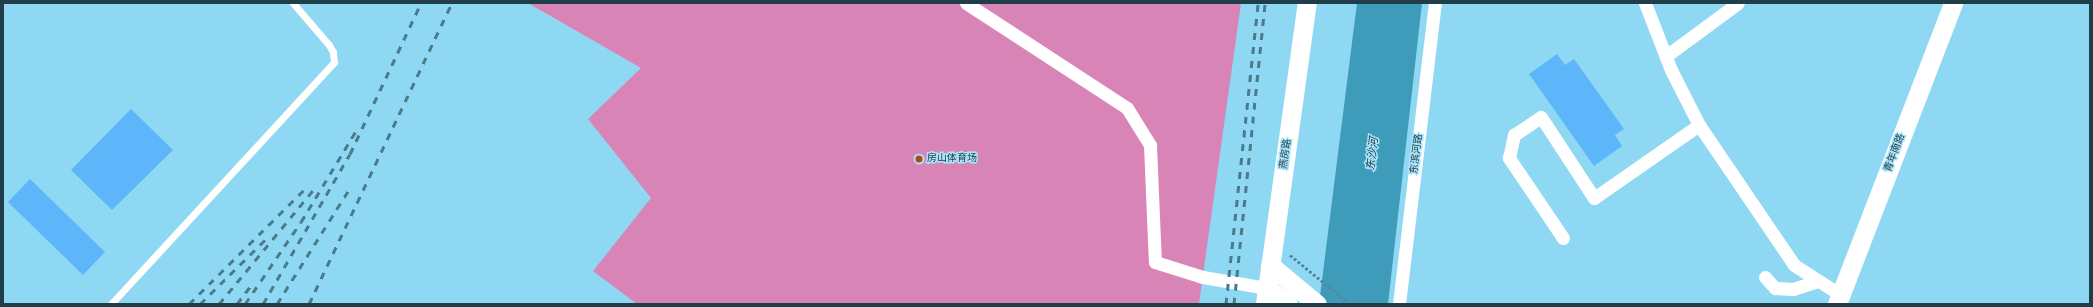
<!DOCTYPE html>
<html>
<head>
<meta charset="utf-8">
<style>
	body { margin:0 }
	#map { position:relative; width:2093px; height:307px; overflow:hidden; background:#8fd8f3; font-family:Rubik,"Noto Sans SC",sans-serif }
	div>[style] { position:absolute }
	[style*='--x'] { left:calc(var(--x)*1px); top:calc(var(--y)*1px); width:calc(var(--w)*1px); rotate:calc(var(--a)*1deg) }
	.green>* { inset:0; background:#d984b7 }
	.water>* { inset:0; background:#3e9bba }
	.building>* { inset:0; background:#5db6fa }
	.path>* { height:2.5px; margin-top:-1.25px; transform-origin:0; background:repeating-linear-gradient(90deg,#55889b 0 3px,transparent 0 5px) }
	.lane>* { height:7px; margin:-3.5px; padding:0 3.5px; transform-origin:3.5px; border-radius:3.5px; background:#fff }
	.street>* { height:13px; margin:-6.5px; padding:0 6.5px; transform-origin:6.5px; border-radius:6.5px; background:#fff }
	.secondary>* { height:19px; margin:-9.5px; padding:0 9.5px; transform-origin:9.5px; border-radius:9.5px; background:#fff }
	.rail>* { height:3px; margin-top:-1.5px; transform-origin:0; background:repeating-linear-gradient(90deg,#4b7a8b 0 7px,transparent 0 14px) }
	.dots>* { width:11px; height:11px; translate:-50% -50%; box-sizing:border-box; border:2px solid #aae3f9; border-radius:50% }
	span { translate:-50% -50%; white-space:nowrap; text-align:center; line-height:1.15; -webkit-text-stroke:3px #aae3f9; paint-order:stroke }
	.street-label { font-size:10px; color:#203e49 }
	.poi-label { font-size:10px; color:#203e49 }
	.left { translate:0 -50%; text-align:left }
	.water-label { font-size:11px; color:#122e38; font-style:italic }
	.frame { position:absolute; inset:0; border:4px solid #203e49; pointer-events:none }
</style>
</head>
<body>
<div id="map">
	<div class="green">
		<div style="clip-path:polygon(528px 3px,1241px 3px,1199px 304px,637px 304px,593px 271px,651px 198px,588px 119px,641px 68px)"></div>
	</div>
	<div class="water">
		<div style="clip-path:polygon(1357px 3px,1422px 3px,1388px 304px,1319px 304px)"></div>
	</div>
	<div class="building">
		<div style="clip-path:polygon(1557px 54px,1565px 65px,1574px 59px,1624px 129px,1615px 135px,1622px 146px,1594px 166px,1529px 74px)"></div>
		<div style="clip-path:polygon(131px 109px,173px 150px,112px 210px,71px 170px)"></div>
		<div style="clip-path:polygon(30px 179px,105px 252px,83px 275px,8px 202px)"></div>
	</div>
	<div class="path">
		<div style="--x:1290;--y:255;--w:77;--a:39.2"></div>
	</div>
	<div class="lane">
		<div style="--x:111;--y:304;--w:329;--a:-47.3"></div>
		<div style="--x:334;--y:62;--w:10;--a:-96"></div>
		<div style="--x:333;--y:52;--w:8;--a:-120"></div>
		<div style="--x:329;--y:45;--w:55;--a:-130.6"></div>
	</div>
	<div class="street">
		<div style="--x:966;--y:3;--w:192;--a:33.1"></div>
		<div style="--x:1127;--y:108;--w:44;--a:58.1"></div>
		<div style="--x:1150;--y:145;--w:117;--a:87.6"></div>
		<div style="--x:1155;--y:262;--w:50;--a:17.4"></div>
		<div style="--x:1203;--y:277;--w:65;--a:9.8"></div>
		<div style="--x:1645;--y:3;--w:72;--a:68.8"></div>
		<div style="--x:1671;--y:70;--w:62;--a:63"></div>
		<div style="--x:1666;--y:56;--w:89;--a:-36.4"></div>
		<div style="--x:1563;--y:238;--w:97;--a:-124"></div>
		<div style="--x:1509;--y:158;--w:24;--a:-78"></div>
		<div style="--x:1514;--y:135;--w:32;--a:-34"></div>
		<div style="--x:1541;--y:117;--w:97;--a:56.8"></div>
		<div style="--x:1594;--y:198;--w:128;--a:-34.8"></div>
		<div style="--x:1699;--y:125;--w:169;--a:55.8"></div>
		<div style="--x:1794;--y:265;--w:56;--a:32.6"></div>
		<div style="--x:1765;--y:277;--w:15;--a:48"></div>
		<div style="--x:1775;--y:288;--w:18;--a:3"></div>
		<div style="--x:1793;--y:289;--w:26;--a:-18"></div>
		<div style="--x:1399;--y:304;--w:303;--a:-83.2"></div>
	</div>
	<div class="secondary">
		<div style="--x:1270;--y:265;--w:61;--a:39.7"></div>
		<div style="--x:1267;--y:288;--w:26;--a:37"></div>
		<div style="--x:1265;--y:304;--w:304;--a:-82.1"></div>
		<div style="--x:1837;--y:304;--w:323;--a:-68.9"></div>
	</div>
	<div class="rail">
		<div style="--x:189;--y:304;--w:165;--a:-44.8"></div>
		<div style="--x:200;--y:304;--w:95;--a:-44.6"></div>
		<div style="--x:219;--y:304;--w:151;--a:-50.4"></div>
		<div style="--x:237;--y:304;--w:26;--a:-53"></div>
		<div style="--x:245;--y:304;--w:99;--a:-55.7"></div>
		<div style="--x:301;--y:222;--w:109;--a:-58.9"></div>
		<div style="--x:263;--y:304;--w:173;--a:-59.9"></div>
		<div style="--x:350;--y:154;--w:167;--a:-64.8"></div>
		<div style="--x:277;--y:304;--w:137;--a:-57.8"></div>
		<div style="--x:309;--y:304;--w:333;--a:-64.6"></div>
		<div style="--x:1226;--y:304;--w:303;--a:-83.9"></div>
		<div style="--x:1234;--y:304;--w:303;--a:-84.1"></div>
	</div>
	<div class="dots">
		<div style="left:919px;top:159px;background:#ad4a15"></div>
	</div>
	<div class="street-label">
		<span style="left:1895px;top:153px;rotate:-69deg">青年南路</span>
		<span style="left:1286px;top:154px;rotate:-82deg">燕房路</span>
		<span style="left:1417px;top:154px;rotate:-83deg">东滨河路</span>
	</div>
	<div class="poi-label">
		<span class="left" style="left:927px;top:159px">房山体育场</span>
	</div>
	<div class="water-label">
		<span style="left:1373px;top:154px;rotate:-83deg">东沙河</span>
	</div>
	<div class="frame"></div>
</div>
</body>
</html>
